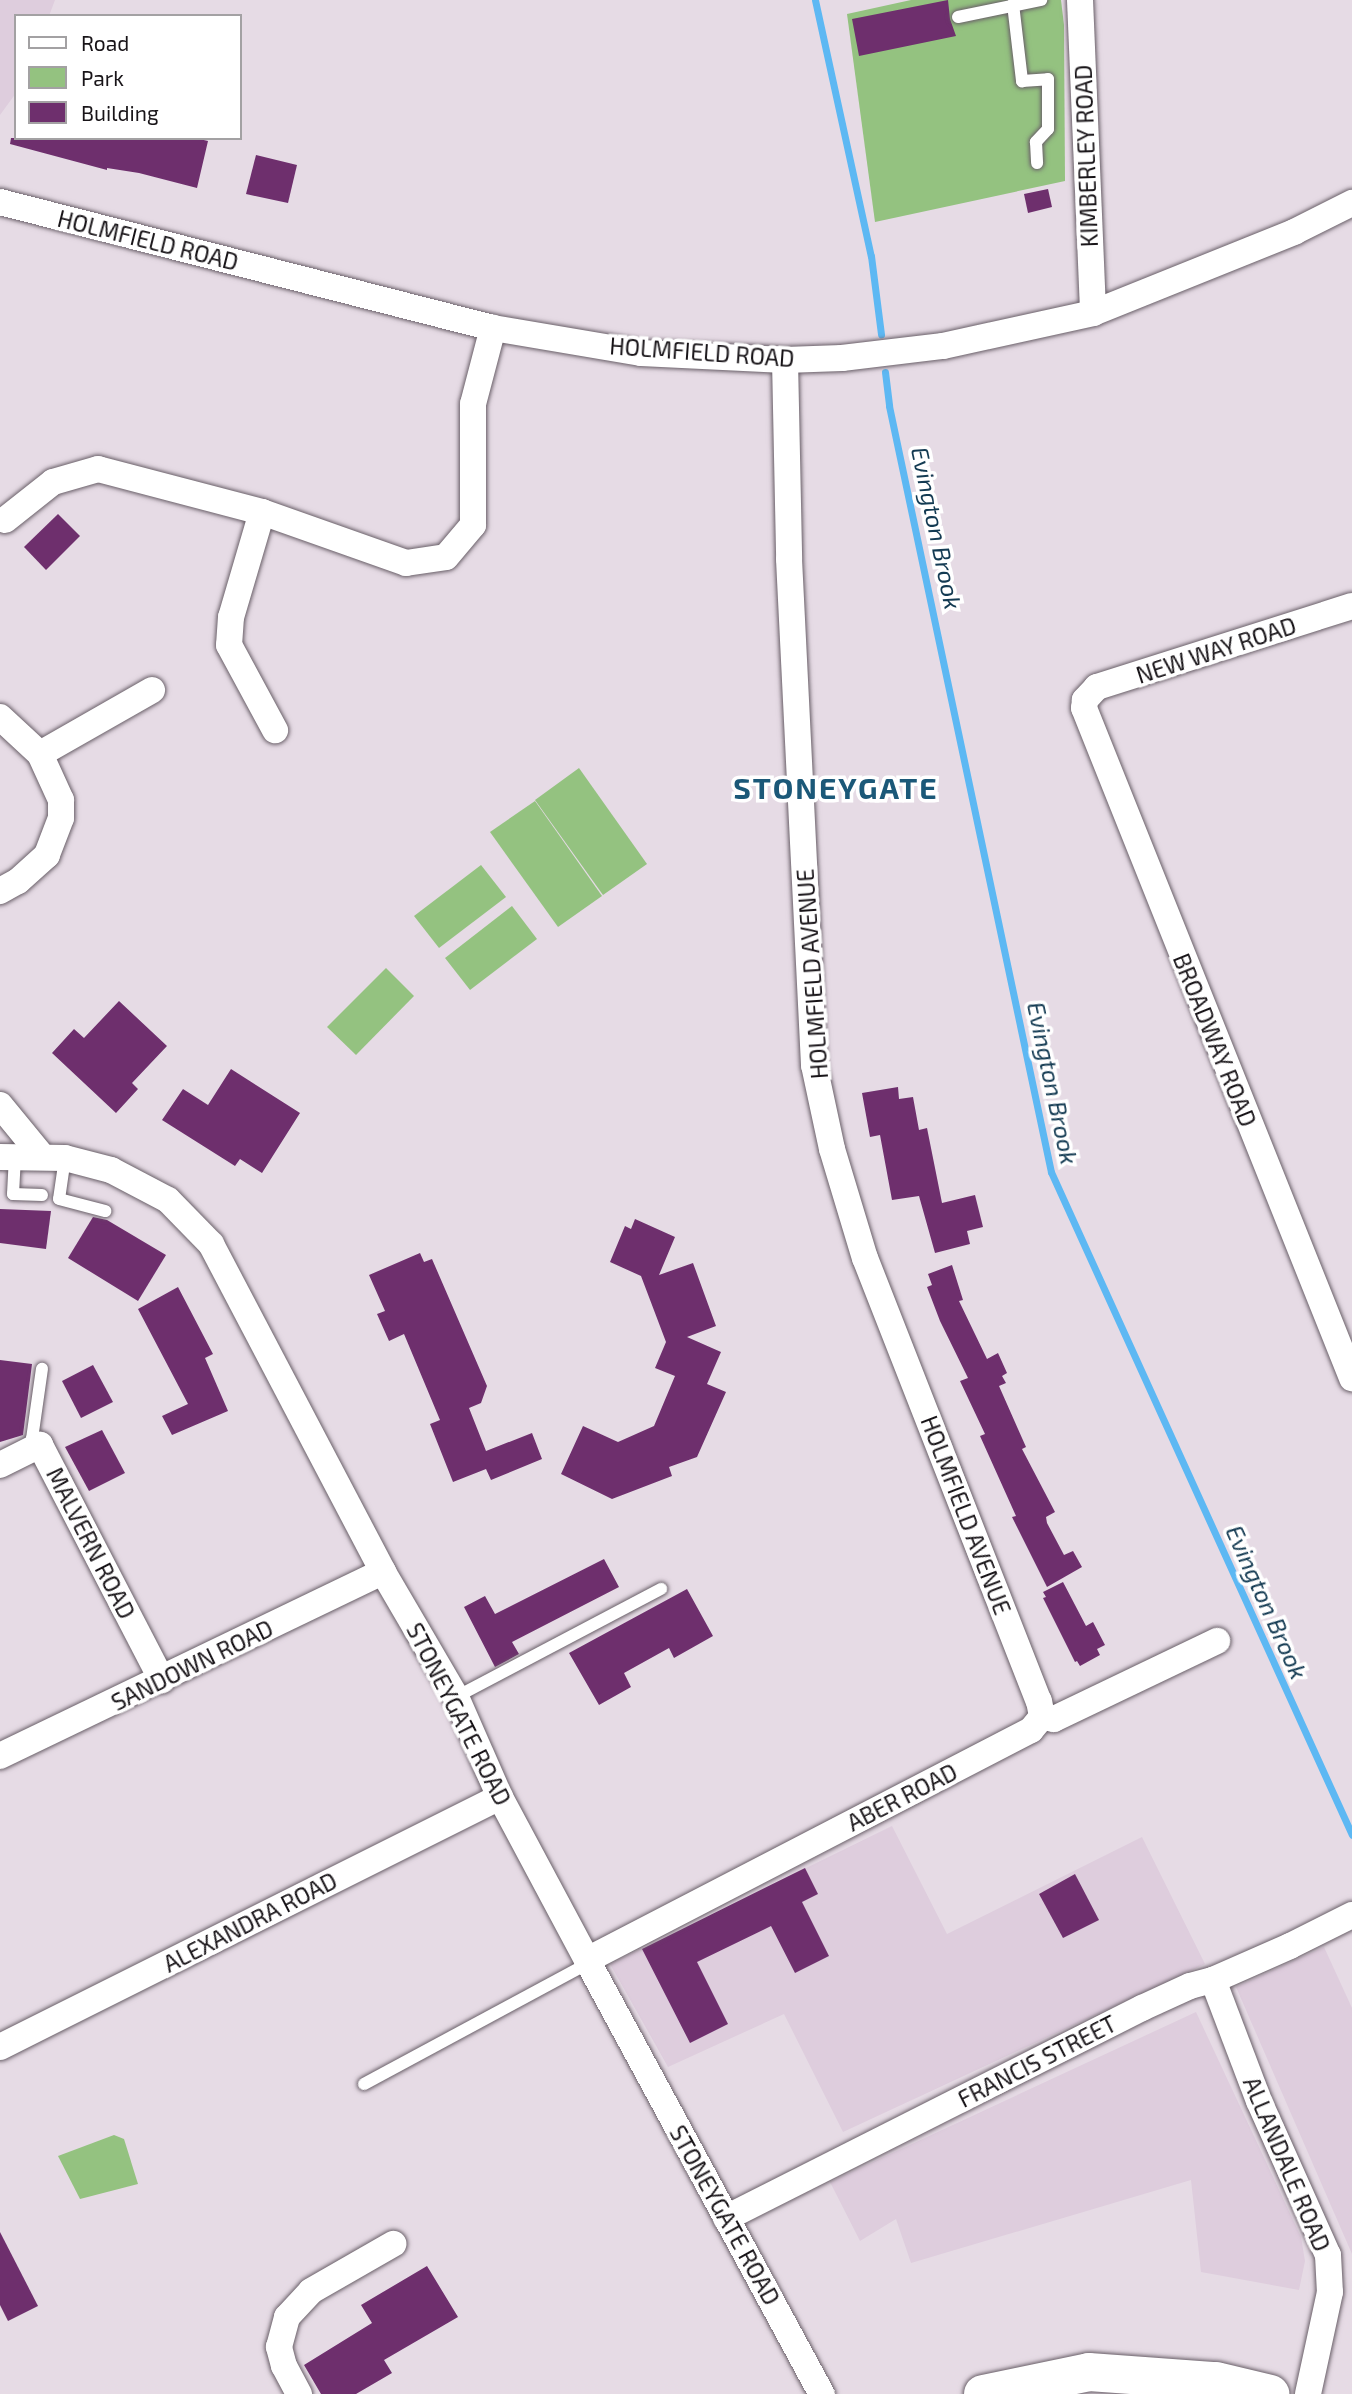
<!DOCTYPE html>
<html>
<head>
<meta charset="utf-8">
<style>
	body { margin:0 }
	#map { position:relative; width:1352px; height:2394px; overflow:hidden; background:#e6dbe5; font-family:"Exo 2",sans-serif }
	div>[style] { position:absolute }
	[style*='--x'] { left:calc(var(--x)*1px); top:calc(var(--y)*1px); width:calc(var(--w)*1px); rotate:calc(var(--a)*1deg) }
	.built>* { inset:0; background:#decddd }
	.green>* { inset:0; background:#94c280 }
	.stream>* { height:7px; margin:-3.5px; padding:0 3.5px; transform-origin:3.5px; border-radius:3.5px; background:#5db8f3 }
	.building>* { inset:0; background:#6e2f6d }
	.roads { filter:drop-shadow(0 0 2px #695f68) drop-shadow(0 0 2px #695f68) }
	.lane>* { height:12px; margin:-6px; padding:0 6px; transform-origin:6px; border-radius:6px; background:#fff }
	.street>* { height:26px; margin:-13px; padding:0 13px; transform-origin:13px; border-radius:13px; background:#fff }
	.highway>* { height:38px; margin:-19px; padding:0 19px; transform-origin:19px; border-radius:19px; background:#fff }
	span { translate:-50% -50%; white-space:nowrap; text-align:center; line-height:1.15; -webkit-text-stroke:7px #fff; paint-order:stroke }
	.street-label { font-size:23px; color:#181418 }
	.water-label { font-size:24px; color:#133a52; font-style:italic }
	.district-label { font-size:30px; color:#1b5878; font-weight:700; letter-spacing:2px }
	.legend { position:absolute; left:14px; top:14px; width:228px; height:126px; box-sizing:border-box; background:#fff; border:2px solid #a3a1a3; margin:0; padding:9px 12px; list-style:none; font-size:21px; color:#181418 }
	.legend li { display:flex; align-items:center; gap:14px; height:35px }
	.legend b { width:35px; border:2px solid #a3a1a3 }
</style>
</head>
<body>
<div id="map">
	<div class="built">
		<div style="clip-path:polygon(0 0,55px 0,49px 16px,16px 16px,16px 93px,0 115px)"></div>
		<div style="clip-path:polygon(892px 1826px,947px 1934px,1142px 1837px,1205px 1964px,843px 2132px,784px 2014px,668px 2067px,610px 1964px)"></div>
		<div style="clip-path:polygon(1324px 1947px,1352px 2008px,1352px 2254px,1236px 1987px)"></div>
		<div style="clip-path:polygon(1196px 2012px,1301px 2237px,1305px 2261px,1299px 2290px,1201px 2272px,1191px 2180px,911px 2263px,896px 2219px,860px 2241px,830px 2182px)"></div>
	</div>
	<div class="green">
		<div style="clip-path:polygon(911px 0,1061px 0,1064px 25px,1065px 181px,875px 222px,847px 14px)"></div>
		<div style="clip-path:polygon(579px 768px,647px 864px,603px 895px,535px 800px)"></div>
		<div style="clip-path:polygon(535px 801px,602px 896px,558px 927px,490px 832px)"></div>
		<div style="clip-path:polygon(481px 865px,506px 897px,439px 948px,414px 916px)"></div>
		<div style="clip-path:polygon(512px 906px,537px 939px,470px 990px,445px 958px)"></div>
		<div style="clip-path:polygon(386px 968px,414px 996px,356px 1055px,327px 1027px)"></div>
		<div style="clip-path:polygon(114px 2135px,124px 2139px,138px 2184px,80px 2199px,58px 2156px)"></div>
	</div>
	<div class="stream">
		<div style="--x:815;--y:0;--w:262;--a:77.7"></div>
		<div style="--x:871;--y:256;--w:79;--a:82.7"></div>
		<div style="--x:885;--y:372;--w:34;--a:83"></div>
		<div style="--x:889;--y:406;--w:783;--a:78.06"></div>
		<div style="--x:1051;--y:1172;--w:728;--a:65.58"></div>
	</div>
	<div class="building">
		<div style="clip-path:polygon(948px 0,950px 19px,956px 36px,859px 56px,852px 19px)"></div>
		<div style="clip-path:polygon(11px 138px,195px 138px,208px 141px,197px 188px,139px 173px,107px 168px,107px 170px,10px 144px)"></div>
		<div style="clip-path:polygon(256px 155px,297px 165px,288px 203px,246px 194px)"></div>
		<div style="clip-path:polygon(1048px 189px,1052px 207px,1028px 213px,1024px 194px)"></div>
		<div style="clip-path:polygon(58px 514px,80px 536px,46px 570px,24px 547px)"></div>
		<div style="clip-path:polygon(119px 1001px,167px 1046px,132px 1083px,138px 1089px,116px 1113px,52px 1053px,74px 1029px,84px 1038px)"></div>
		<div style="clip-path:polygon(231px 1069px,300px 1113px,262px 1173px,240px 1159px,235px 1166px,162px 1120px,183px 1089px,208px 1105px)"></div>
		<div style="clip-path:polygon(898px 1087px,899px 1099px,913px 1097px,919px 1130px,927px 1128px,942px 1203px,975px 1195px,983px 1227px,967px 1231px,970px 1244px,935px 1253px,919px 1196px,892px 1200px,880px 1135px,870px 1137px,862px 1093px)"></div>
		<div style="clip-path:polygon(0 1209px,51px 1211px,46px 1249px,0 1243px)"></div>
		<div style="clip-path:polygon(93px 1217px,107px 1220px,166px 1255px,138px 1301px,68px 1258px)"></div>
		<div style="clip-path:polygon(635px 1219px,675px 1237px,659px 1275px,693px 1263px,716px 1326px,687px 1337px,721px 1352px,707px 1384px,726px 1392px,697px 1457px,669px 1467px,672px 1476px,612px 1499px,561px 1474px,583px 1426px,618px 1442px,654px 1426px,675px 1376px,655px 1368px,666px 1342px,641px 1276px,610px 1262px,625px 1226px,631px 1229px)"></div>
		<div style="clip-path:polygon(420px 1253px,424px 1262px,432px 1259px,487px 1386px,481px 1403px,469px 1408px,486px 1451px,532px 1433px,542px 1459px,491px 1480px,486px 1469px,453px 1482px,430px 1424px,440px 1420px,404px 1334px,389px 1341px,377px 1314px,385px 1311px,369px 1275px)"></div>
		<div style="clip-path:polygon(952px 1265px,963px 1300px,959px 1301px,987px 1359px,998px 1353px,1007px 1373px,1002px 1376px,1006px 1383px,999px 1386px,1026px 1447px,1022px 1449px,1055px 1512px,1046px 1517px,1047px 1523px,1064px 1555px,1073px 1551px,1082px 1567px,1047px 1587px,1012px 1517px,1016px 1516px,980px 1436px,985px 1434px,960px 1381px,968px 1378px,940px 1321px,927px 1287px,932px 1285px,928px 1274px)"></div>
		<div style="clip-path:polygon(178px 1287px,213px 1354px,205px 1358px,228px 1411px,172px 1435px,162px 1416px,188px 1404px,138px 1309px)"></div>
		<div style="clip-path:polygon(0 1360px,32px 1364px,23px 1435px,0 1442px)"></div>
		<div style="clip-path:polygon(93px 1365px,113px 1402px,81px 1418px,62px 1381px)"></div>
		<div style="clip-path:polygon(102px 1430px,125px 1473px,89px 1491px,65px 1447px)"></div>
		<div style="clip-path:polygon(604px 1559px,619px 1587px,512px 1642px,519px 1654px,495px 1667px,464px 1607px,485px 1596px,495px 1614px)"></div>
		<div style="clip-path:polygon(1063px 1582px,1086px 1626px,1093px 1622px,1105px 1645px,1097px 1649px,1100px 1655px,1080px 1666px,1077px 1661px,1075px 1662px,1043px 1598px,1046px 1597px,1043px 1592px)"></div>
		<div style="clip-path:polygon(687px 1589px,713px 1636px,674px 1658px,669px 1648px,624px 1673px,631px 1687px,599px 1705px,569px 1653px)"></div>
		<div style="clip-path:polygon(805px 1868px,818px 1894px,802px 1902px,829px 1956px,795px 1973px,771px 1926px,697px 1962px,728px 2024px,690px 2043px,642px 1949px)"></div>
		<div style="clip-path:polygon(1075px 1874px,1099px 1920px,1063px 1938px,1039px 1894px)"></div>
		<div style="clip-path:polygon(0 2232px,38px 2306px,8px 2321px,0 2305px)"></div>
		<div style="clip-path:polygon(427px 2266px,458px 2317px,384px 2360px,392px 2373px,356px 2394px,321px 2394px,304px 2365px,372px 2323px,361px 2305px)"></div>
	</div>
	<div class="roads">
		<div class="lane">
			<div style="--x:1013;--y:4;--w:78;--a:83.3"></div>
			<div style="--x:1022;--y:81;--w:26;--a:-4"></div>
			<div style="--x:1048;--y:79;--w:50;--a:90"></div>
			<div style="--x:1048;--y:129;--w:18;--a:133"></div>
			<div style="--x:1036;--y:142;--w:21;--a:87"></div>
			<div style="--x:958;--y:17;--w:85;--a:-11.6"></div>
			<div style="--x:15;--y:1156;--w:38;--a:93"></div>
			<div style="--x:13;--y:1194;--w:29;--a:2"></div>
			<div style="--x:65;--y:1158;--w:41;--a:98.3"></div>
			<div style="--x:59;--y:1199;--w:48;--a:14.6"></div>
			<div style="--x:35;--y:1447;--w:9;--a:-111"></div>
			<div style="--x:32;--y:1439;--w:71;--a:-81.9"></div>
			<div style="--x:456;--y:1697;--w:232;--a:-27.8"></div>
			<div style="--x:364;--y:2084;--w:255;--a:-28.3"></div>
		</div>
		<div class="street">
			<div style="--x:1080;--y:0;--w:313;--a:87.6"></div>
			<div style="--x:0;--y:202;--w:509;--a:14.34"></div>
			<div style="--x:493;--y:328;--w:150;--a:9.6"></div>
			<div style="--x:641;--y:353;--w:144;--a:2.8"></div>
			<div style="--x:785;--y:360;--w:57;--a:-2"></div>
			<div style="--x:842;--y:358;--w:102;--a:-6.8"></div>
			<div style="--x:943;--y:346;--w:154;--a:-12.4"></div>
			<div style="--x:1093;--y:313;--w:217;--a:-21.9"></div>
			<div style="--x:1294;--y:232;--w:65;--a:-26.6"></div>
			<div style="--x:785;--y:360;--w:199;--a:88.8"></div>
			<div style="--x:789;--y:559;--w:507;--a:87.17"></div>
			<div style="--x:814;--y:1065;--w:86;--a:77.9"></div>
			<div style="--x:832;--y:1149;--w:114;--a:73.2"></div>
			<div style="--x:865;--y:1258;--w:476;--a:68.6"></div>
			<div style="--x:1039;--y:1701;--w:16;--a:79"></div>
			<div style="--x:262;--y:512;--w:109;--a:106.4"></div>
			<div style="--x:231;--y:617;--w:28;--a:94"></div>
			<div style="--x:229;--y:645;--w:97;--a:61.6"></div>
			<div style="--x:5;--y:520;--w:61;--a:-38.4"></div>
			<div style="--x:53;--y:482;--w:47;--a:-16.1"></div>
			<div style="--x:98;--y:469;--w:170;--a:14.7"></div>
			<div style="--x:262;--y:512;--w:153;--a:19.5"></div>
			<div style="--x:406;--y:563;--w:40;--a:-8.5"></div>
			<div style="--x:446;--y:557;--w:42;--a:-49.8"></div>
			<div style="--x:473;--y:525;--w:121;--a:-90"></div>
			<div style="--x:473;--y:404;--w:79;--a:-75.3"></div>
			<div style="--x:1352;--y:606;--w:268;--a:162.4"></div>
			<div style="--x:1097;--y:687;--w:18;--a:133"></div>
			<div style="--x:1085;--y:700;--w:8;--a:97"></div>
			<div style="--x:1084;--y:708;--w:722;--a:68.2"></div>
			<div style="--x:0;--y:717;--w:54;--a:42.8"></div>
			<div style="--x:40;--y:754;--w:51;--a:65.5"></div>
			<div style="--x:61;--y:800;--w:18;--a:90"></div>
			<div style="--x:61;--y:818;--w:40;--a:111"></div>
			<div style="--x:47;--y:855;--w:39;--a:138"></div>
			<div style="--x:18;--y:881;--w:21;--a:151"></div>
			<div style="--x:40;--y:754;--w:129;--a:-29.7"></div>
			<div style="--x:0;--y:1105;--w:65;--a:50.6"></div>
			<div style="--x:0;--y:1157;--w:65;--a:0.9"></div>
			<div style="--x:65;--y:1158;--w:48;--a:14.6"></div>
			<div style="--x:111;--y:1170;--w:64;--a:27.8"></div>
			<div style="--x:168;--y:1200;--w:62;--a:45.7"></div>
			<div style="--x:211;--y:1244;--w:370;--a:62.3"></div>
			<div style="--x:383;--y:1572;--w:145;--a:59.7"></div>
			<div style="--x:456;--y:1697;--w:109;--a:66.3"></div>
			<div style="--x:500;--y:1797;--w:185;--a:61.9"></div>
			<div style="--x:587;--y:1960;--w:494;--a:61.6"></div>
			<div style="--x:0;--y:1465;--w:45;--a:-26.6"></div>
			<div style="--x:40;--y:1445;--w:265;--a:62.6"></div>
			<div style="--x:0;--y:1756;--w:425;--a:-25.7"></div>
			<div style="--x:587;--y:1960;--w:500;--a:-27.38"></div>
			<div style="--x:1031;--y:1730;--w:17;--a:-50"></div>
			<div style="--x:1042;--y:1717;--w:12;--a:9"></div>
			<div style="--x:1054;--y:1719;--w:181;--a:-25.6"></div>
			<div style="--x:1213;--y:1980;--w:129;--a:69.2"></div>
			<div style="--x:1259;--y:2101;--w:169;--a:65.9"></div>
			<div style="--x:1328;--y:2255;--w:37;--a:87"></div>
			<div style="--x:1330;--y:2292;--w:104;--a:102.2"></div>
			<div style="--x:0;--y:2047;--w:559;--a:-26.57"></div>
			<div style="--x:726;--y:2218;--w:466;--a:-26.8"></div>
			<div style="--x:1142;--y:2008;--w:53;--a:-24.6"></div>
			<div style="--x:1190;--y:1986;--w:24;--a:-15"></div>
			<div style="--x:1213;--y:1980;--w:84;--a:-23.8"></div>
			<div style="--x:1290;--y:1946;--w:69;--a:-26.6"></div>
			<div style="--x:299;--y:2394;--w:32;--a:-118"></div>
			<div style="--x:284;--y:2366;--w:20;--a:-105"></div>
			<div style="--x:279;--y:2347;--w:31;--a:-75"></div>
			<div style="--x:287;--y:2317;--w:35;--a:-47"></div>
			<div style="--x:311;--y:2291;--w:95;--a:-29.8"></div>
		</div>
		<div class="highway">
			<div style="--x:983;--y:2394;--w:108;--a:-11.7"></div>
			<div style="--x:1089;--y:2372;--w:127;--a:4.1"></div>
			<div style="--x:1216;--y:2381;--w:56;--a:13.5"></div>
		</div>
	</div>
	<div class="street-label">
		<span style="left:1086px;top:156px;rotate:-92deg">KIMBERLEY ROAD</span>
		<span style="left:148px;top:240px;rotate:14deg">HOLMFIELD ROAD</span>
		<span style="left:702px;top:352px;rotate:4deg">HOLMFIELD ROAD</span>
		<span style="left:1216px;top:650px;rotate:-18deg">NEW WAY ROAD</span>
		<span style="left:812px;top:974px;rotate:-94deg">HOLMFIELD AVENUE</span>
		<span style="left:1215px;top:1040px;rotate:68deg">BROADWAY ROAD</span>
		<span style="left:966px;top:1515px;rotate:69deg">HOLMFIELD AVENUE</span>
		<span style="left:91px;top:1543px;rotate:63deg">MALVERN ROAD</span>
		<span style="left:192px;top:1665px;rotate:-26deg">SANDOWN ROAD</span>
		<span style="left:459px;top:1714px;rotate:63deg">STONEYGATE ROAD</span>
		<span style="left:902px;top:1797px;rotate:-27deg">ABER ROAD</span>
		<span style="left:250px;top:1922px;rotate:-27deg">ALEXANDRA ROAD</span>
		<span style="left:1037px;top:2061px;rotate:-27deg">FRANCIS STREET</span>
		<span style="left:1287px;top:2164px;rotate:67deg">ALLANDALE ROAD</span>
		<span style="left:725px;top:2215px;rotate:61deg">STONEYGATE ROAD</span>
	</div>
	<div class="water-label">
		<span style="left:937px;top:528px;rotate:78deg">Evington Brook</span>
		<span style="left:1053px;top:1083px;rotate:78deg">Evington Brook</span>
		<span style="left:1267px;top:1602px;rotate:66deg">Evington Brook</span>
	</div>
	<div class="district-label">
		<span style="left:836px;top:787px">STONEYGATE</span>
	</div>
	<ul class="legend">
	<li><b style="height:9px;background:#fff"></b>Road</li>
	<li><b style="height:19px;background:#94c280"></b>Park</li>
	<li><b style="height:19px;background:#6e2f6d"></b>Building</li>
	</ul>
</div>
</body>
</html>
